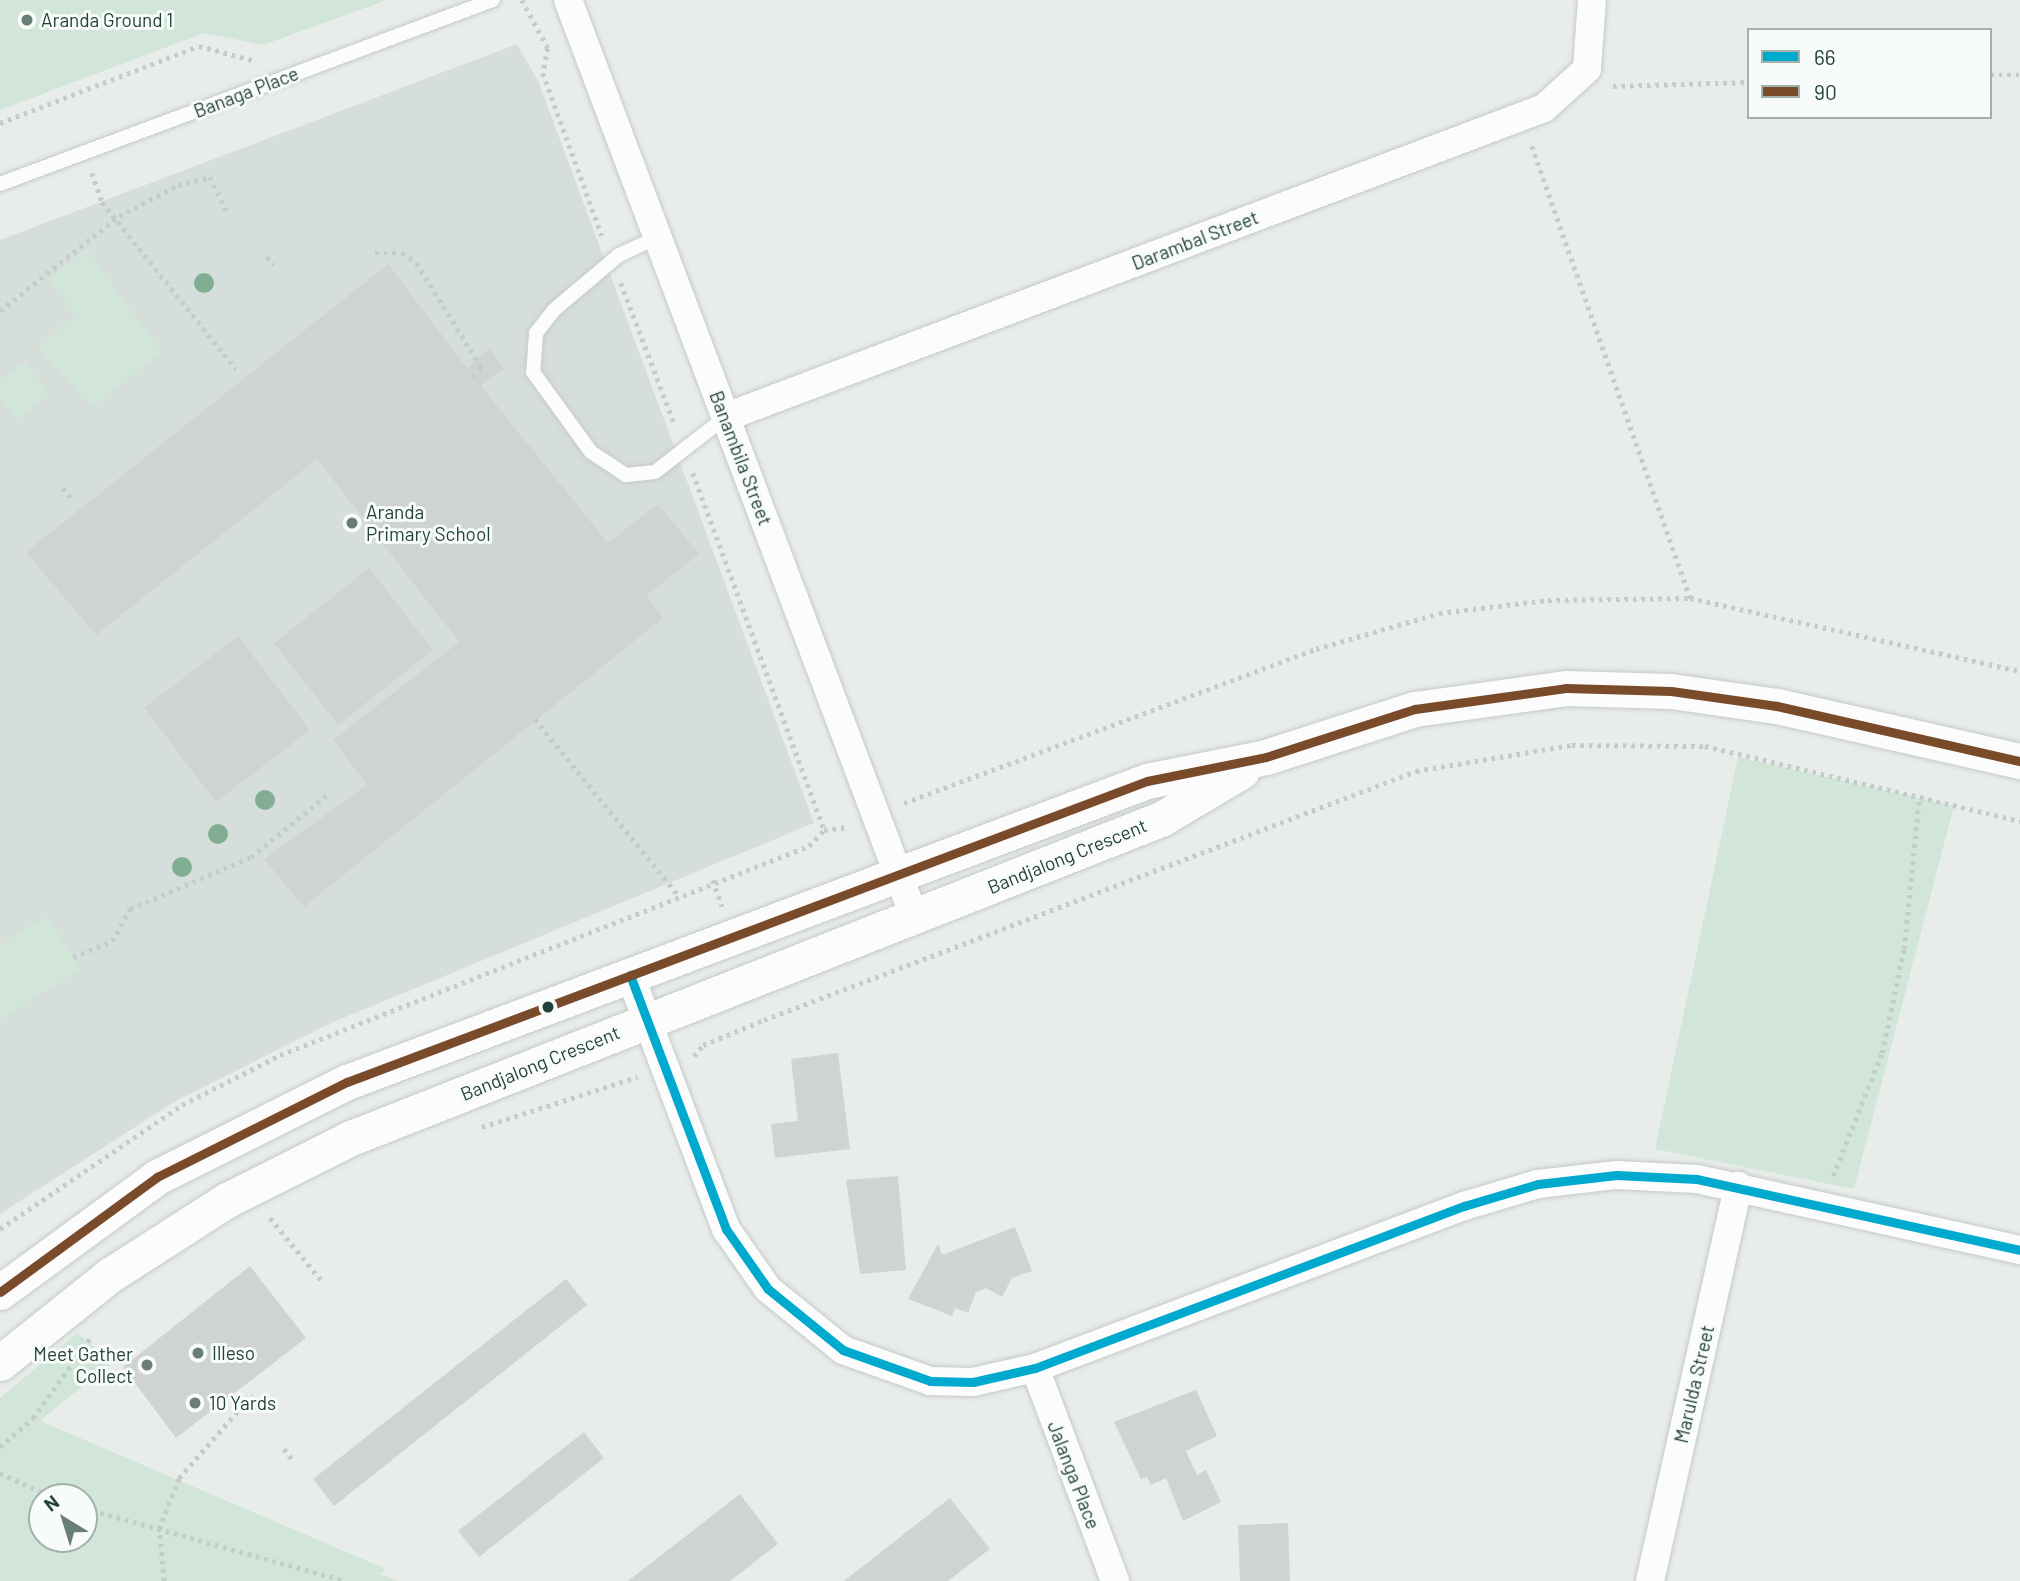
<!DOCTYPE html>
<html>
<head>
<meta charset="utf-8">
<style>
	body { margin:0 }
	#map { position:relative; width:2020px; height:1581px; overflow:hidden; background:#e8edeb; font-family:Barlow,sans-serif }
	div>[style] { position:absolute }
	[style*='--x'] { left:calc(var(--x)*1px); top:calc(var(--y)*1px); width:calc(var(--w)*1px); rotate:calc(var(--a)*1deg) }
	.built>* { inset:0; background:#d6dedb }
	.green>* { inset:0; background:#d1e6d8 }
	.building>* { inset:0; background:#cfd4d2 }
	.path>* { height:4.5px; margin-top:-2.25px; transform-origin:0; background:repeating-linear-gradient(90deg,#c3ccca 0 3.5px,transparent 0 8.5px) }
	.roads { filter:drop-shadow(0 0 2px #c5cac8) drop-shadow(0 0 2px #c5cac8) }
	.service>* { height:14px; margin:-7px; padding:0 7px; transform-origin:7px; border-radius:7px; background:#fcfcfc }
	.minor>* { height:28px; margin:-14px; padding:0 14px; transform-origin:14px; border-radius:14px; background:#fcfcfc }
	.tertiary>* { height:35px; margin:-17.5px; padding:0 17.5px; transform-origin:17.5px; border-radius:17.5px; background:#fcfcfc }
	.bus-1>* { height:9px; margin:-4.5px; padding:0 4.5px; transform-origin:4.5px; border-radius:4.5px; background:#00a9ce }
	.bus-2>* { height:9px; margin:-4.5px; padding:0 4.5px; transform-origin:4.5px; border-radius:4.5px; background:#7a4b2a }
	.trees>* { width:20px; height:20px; margin:-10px; border-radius:50%; background:#81ae93 }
	.dots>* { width:19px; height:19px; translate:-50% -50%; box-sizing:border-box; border:4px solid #f7fbf9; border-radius:50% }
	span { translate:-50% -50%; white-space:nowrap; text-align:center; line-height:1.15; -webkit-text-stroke:6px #f7fbf9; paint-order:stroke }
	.poi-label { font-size:19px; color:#24423a }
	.left { translate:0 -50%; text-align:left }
	.right { translate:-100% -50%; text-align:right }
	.street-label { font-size:19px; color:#24423a }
	.legend { position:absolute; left:1747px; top:28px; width:245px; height:91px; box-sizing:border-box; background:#f7fbf9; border:2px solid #a3b1ad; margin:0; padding:9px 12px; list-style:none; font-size:21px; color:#24423a }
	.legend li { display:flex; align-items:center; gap:14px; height:35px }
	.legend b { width:35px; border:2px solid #a3b1ad }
	.north { position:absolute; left:28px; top:1483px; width:70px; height:70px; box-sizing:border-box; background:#f7fbf9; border:2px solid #a3b1ad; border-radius:50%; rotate:322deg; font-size:19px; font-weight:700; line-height:28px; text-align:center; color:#24423a }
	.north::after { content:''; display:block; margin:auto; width:24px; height:32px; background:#697e78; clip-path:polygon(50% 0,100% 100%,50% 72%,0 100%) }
</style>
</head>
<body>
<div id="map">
	<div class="built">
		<div style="clip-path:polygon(517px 44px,539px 83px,814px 823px,331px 1023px,174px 1102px,0 1214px,0 240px)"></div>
	</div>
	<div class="green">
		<div style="clip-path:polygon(0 0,387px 0,263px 45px,204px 33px,0 110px)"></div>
		<div style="clip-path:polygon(86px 249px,162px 352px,92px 407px,38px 348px,76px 314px,48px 280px)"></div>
		<div style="clip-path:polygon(25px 361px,50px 394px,17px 420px,0 399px,0 380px)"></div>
		<div style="clip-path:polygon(1738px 757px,1954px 806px,1854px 1189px,1655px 1149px)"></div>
		<div style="clip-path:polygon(47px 916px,80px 969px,0 1019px,0 945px)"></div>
		<div style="clip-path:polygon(evenodd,77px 1333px,112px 1362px,40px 1421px,386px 1569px,380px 1574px,398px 1581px,0 1581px,0 1398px,77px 1333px,42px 1497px,84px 1497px,84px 1539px,42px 1539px,42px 1497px)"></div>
	</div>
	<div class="building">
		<div style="clip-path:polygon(388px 264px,467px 368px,489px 349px,504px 368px,481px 386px,608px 543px,658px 504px,699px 554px,646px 596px,663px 618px,304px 907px,264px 859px,367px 785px,333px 740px,459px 642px,317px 459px,96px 635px,26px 552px)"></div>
		<div style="clip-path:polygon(369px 568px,433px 650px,338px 725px,274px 643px)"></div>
		<div style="clip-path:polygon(238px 636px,310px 730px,216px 802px,144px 708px)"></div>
		<div style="clip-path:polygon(838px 1053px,850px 1149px,775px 1158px,771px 1124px,798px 1121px,791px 1059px)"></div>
		<div style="clip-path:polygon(898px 1176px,906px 1270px,860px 1274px,846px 1180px)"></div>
		<div style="clip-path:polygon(1015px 1227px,1032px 1271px,1012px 1278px,1002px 1297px,986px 1288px,976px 1292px,968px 1313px,955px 1308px,952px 1316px,908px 1299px,938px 1244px,942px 1255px)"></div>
		<div style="clip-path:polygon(250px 1266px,306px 1338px,176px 1438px,123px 1367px)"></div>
		<div style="clip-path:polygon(566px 1279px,587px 1305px,334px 1506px,313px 1479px)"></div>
		<div style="clip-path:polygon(1196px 1390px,1217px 1436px,1186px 1451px,1197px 1475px,1206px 1470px,1221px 1502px,1183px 1521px,1166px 1478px,1151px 1485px,1147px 1477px,1141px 1479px,1114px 1422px)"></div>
		<div style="clip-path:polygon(584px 1432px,604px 1458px,479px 1557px,458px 1531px)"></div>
		<div style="clip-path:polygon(740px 1494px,778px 1544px,730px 1581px,628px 1581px)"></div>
		<div style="clip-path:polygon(950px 1498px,990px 1549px,948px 1581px,844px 1581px)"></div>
		<div style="clip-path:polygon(1288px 1523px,1290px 1581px,1240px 1581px,1238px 1525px)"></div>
	</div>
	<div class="path">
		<div style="--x:522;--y:0;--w:55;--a:61.6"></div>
		<div style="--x:548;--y:48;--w:25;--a:101"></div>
		<div style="--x:543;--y:73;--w:173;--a:70.1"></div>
		<div style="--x:1990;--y:75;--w:30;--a:0"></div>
		<div style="--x:1613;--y:86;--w:136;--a:-1.7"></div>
		<div style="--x:0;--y:123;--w:213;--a:-21.2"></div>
		<div style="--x:199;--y:46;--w:59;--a:14.7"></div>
		<div style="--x:1532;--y:146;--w:479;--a:70.7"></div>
		<div style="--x:92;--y:173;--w:31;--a:71"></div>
		<div style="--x:102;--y:202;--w:214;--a:51.3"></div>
		<div style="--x:375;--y:253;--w:27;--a:0"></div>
		<div style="--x:402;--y:253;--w:18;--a:34"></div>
		<div style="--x:417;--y:263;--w:124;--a:58.5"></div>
		<div style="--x:482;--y:369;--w:12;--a:138"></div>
		<div style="--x:267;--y:257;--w:11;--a:49"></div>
		<div style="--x:621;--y:283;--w:152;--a:69.2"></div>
		<div style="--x:0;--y:311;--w:152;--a:-38.6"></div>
		<div style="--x:119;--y:216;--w:67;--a:-27.7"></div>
		<div style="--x:178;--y:185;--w:33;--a:-14"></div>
		<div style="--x:210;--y:177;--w:39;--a:64"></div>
		<div style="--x:693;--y:473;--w:380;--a:69.8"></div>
		<div style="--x:63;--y:488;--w:14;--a:51"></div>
		<div style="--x:535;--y:719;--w:228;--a:50.9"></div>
		<div style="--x:904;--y:803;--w:440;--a:-20.5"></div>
		<div style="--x:1316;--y:649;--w:128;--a:-16.3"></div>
		<div style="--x:1439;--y:613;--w:110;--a:-6.8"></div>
		<div style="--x:1548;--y:600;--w:142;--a:-0.8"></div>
		<div style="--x:1690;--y:598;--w:338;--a:12.5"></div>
		<div style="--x:713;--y:880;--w:28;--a:71"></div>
		<div style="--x:73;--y:957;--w:42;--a:-22.3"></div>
		<div style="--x:112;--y:941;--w:37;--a:-61"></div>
		<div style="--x:130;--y:909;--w:132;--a:-23.3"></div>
		<div style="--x:251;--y:857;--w:98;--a:-39.2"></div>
		<div style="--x:694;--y:1056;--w:14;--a:-51"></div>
		<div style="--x:703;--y:1045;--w:66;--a:-22.3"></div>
		<div style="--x:764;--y:1020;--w:698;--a:-20.9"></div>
		<div style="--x:1416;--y:771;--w:158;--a:-9.5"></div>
		<div style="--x:1572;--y:745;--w:133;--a:0.4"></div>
		<div style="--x:1705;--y:746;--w:324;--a:13.4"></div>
		<div style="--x:482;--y:1127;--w:163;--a:-17.9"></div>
		<div style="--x:1833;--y:1176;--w:132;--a:-68.3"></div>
		<div style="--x:1882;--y:1053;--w:106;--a:-78.1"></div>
		<div style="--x:1904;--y:949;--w:152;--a:-84.3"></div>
		<div style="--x:270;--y:1218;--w:82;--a:50.5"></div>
		<div style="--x:0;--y:1229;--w:220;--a:-34.3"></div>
		<div style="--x:182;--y:1105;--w:110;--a:-27"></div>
		<div style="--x:280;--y:1055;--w:569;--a:-21.56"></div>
		<div style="--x:809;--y:846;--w:22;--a:-47"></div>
		<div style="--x:824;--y:830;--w:24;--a:-7"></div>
		<div style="--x:0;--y:1447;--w:44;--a:-41.3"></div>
		<div style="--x:33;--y:1418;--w:100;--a:-54.4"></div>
		<div style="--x:284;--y:1449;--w:16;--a:52"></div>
		<div style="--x:0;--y:1473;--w:57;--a:24.8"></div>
		<div style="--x:84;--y:1508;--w:271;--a:15.6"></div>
		<div style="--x:164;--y:1581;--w:52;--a:-95.5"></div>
		<div style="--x:159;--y:1529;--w:55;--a:-68.6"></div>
		<div style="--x:179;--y:1478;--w:111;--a:-48.7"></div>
	</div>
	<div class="roads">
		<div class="service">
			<div style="--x:0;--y:184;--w:526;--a:-20.47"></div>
			<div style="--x:658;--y:237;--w:43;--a:155.2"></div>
			<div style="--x:619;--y:255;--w:85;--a:139.8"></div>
			<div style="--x:554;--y:310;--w:29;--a:128"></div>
			<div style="--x:536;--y:333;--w:39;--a:94"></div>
			<div style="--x:533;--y:372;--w:99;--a:54.1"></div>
			<div style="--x:591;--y:452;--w:42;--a:33.3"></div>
			<div style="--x:626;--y:475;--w:29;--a:-6"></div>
			<div style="--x:655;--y:472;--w:90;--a:-37.8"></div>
		</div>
		<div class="minor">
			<div style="--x:568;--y:0;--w:979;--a:69.31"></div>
			<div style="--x:726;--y:417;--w:874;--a:-20.69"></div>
			<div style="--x:1544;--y:108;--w:58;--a:-42.2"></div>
			<div style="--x:1587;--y:69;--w:69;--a:-85.9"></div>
			<div style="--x:630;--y:975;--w:272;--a:69.3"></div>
			<div style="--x:726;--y:1229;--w:73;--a:55"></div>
			<div style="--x:768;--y:1289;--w:97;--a:39.1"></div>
			<div style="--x:843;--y:1350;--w:92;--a:19.6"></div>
			<div style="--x:930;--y:1381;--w:43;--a:1.3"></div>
			<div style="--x:973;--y:1382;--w:64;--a:-12.7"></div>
			<div style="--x:1035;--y:1368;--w:459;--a:-20.7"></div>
			<div style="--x:1464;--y:1206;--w:77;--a:-16.6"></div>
			<div style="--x:1538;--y:1184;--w:79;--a:-6.6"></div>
			<div style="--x:1616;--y:1175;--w:81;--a:2.8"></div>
			<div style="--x:1697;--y:1179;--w:331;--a:12.4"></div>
			<div style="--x:1035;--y:1368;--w:228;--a:69.4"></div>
			<div style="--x:1650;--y:1581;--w:405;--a:-77.4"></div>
		</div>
		<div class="tertiary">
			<div style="--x:0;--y:1292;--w:195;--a:-36.2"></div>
			<div style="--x:157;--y:1177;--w:212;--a:-26.6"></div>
			<div style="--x:347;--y:1082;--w:855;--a:-20.62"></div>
			<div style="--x:1147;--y:781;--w:121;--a:-11.4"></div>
			<div style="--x:1266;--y:757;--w:157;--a:-17.9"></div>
			<div style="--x:1415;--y:709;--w:152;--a:-7.9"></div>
			<div style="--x:1566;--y:688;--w:105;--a:1.6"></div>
			<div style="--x:1671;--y:691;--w:107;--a:8.1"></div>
			<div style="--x:1777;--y:706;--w:249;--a:12.8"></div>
			<div style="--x:0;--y:1363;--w:141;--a:-38.7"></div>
			<div style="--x:110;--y:1275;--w:139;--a:-32.7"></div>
			<div style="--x:227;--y:1200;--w:139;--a:-26.6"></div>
			<div style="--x:351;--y:1138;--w:871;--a:-21.5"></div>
			<div style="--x:1161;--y:819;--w:94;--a:-30.7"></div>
		</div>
	</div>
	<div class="bus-1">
		<div style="--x:630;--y:975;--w:272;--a:69.3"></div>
		<div style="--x:726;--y:1229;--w:73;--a:55"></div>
		<div style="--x:768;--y:1289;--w:97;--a:39.1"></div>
		<div style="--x:843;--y:1350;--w:92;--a:19.6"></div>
		<div style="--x:930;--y:1381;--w:43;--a:1.3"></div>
		<div style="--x:973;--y:1382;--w:64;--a:-12.7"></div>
		<div style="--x:1035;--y:1368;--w:459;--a:-20.7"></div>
		<div style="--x:1464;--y:1206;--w:77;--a:-16.6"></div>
		<div style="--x:1538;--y:1184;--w:79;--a:-6.6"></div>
		<div style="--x:1616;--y:1175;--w:81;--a:2.8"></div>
		<div style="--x:1697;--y:1179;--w:331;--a:12.4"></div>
	</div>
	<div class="bus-2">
		<div style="--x:0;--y:1292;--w:195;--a:-36.2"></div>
		<div style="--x:157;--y:1177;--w:212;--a:-26.6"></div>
		<div style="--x:347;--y:1082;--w:855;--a:-20.62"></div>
		<div style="--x:1147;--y:781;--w:121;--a:-11.4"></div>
		<div style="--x:1266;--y:757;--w:157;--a:-17.9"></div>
		<div style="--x:1415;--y:709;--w:152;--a:-7.9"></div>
		<div style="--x:1566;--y:688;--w:105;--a:1.6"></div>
		<div style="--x:1671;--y:691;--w:107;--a:8.1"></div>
		<div style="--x:1777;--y:706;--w:249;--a:12.8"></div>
	</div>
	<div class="trees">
		<div style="left:204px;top:283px"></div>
		<div style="left:265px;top:800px"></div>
		<div style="left:218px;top:834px"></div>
		<div style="left:182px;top:867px"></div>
	</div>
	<div class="dots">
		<div style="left:27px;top:20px;background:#697e78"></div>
		<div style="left:352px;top:523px;background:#697e78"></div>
		<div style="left:548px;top:1007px;background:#24423a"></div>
		<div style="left:198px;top:1353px;background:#697e78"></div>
		<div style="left:147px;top:1365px;background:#697e78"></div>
		<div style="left:195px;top:1403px;background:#697e78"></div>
	</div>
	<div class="poi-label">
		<span class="left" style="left:41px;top:20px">Aranda Ground 1</span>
		<span class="left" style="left:366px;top:523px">Aranda<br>Primary School</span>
		<span class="left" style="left:212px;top:1353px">Illeso</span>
		<span class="right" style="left:133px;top:1365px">Meet Gather<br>Collect</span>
		<span class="left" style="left:209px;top:1403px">10 Yards</span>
	</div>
	<div class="street-label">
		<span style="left:246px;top:92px;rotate:-21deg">Banaga Place</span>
		<span style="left:1195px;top:240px;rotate:-21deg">Darambal Street</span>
		<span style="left:741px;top:458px;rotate:69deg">Banambila Street</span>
		<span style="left:1067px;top:856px;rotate:-22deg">Bandjalong Crescent</span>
		<span style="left:540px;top:1063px;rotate:-22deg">Bandjalong Crescent</span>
		<span style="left:1694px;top:1384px;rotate:-77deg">Marulda Street</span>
		<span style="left:1074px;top:1475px;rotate:69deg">Jalanga Place</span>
	</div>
	<ul class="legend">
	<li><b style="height:9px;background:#00a9ce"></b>66</li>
	<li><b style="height:9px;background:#7a4b2a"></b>90</li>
	</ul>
	<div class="north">N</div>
</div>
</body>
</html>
